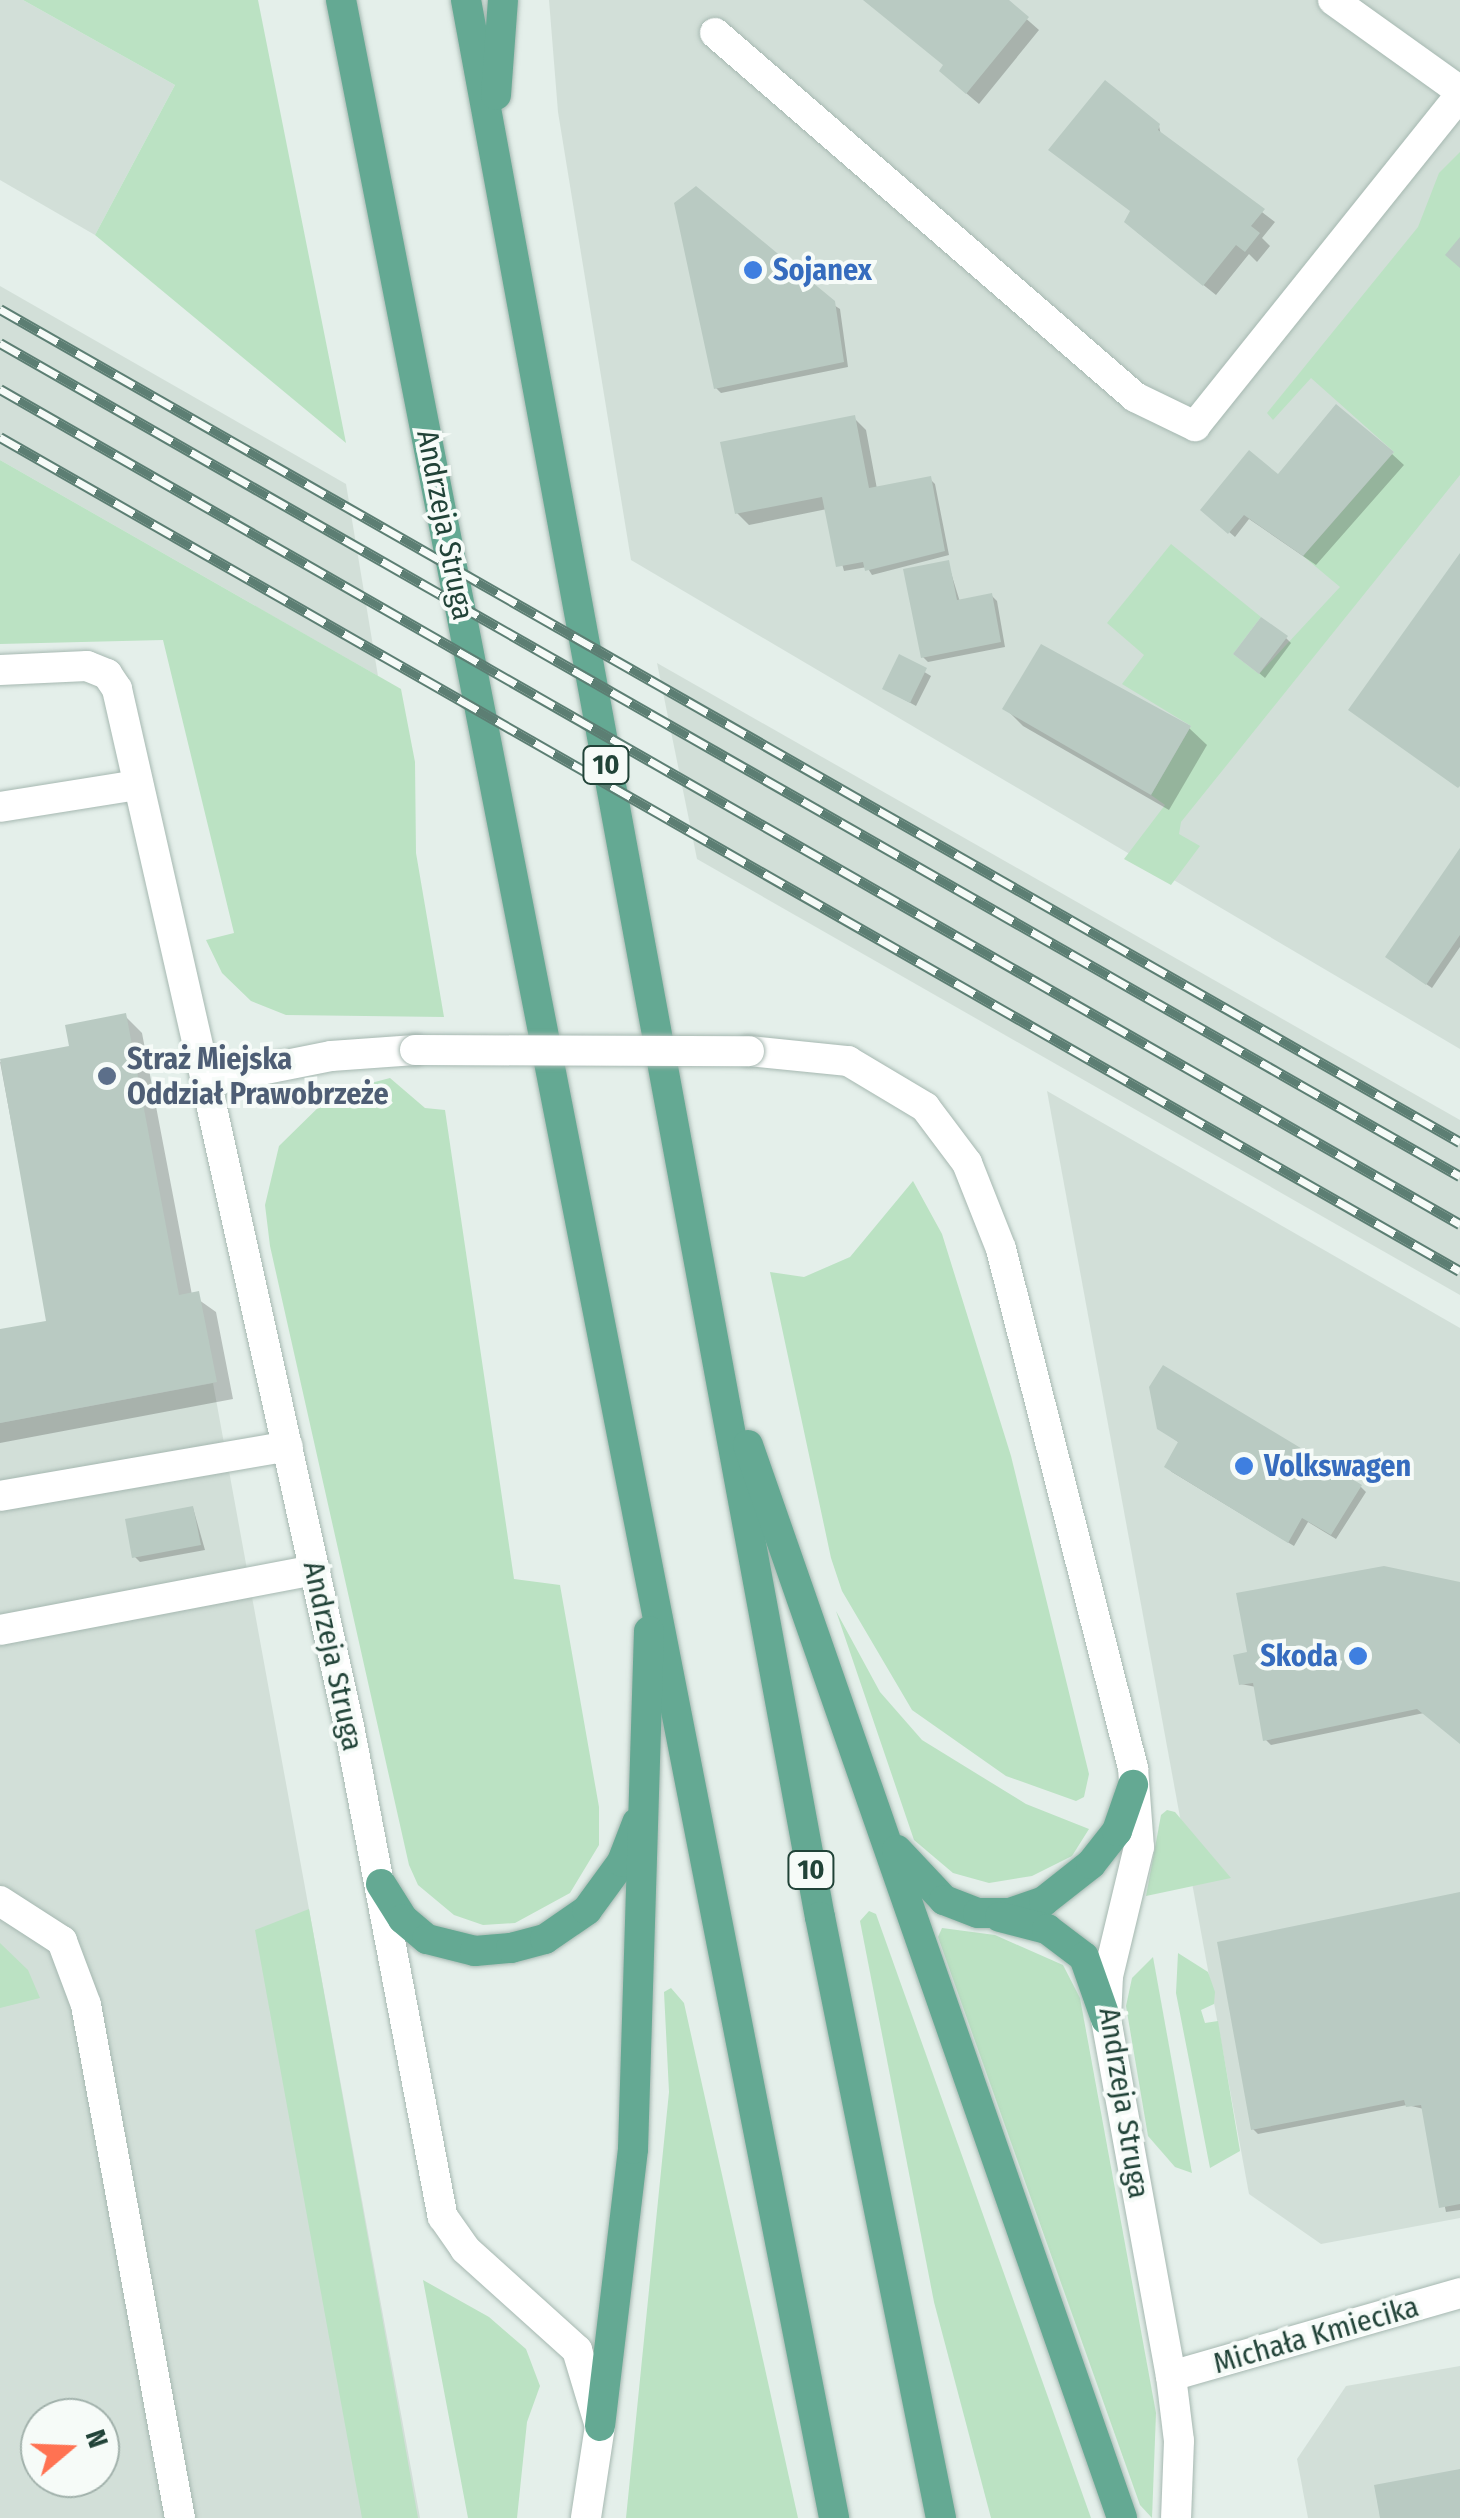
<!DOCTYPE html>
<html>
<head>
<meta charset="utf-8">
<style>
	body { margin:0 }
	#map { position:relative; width:1460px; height:2518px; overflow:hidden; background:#e4efea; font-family:"Fira Sans Condensed",sans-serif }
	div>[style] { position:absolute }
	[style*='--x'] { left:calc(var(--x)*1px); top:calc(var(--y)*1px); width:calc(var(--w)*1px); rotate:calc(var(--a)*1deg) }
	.built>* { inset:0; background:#d2dfd8 }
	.green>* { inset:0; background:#bbe2c3 }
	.shadow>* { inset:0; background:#0003 }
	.building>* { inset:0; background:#b9cac2 }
	.roads { filter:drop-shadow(0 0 2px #a6b8b1) drop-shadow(0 0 2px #a6b8b1) }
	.minor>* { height:30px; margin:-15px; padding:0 15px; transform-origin:15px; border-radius:15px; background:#fff }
	.major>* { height:30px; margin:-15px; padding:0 15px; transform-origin:15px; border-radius:15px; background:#64a993 }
	.rail>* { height:11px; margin-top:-5.5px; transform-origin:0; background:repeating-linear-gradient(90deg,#f6fbf8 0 22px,#5c7e73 0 44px); box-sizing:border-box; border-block:2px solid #5c7e73 }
	.bridges { filter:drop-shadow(0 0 2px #a6b8b1) drop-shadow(0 0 2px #a6b8b1) }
	.minor-bridge>* { height:30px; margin:-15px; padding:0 15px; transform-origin:15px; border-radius:15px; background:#fff }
	.dots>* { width:28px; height:28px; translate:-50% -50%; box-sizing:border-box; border:5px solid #f6fbf8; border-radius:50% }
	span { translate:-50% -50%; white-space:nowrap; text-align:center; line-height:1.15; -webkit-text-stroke:8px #f6fbf8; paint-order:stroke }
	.shield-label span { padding:2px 8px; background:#f6fbf8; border:2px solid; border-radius:8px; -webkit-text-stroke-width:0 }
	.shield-label { font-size:28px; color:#214338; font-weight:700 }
	.shop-label { font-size:30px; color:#366cbe; font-weight:700 }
	.left { translate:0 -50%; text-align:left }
	.right { translate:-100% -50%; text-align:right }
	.street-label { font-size:30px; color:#214338 }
	.service-label { font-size:30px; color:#4e5e75; font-weight:700 }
	.north { position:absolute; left:20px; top:2398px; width:100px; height:100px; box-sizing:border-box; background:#f6fbf8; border:2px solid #a1b1ab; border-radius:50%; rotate:71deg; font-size:28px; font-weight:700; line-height:40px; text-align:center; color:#214338 }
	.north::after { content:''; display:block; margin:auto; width:35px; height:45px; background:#ff7252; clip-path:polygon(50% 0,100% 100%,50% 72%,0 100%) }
</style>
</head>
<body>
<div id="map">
	<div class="built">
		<div style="clip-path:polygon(0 0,23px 0,175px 85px,95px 235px,0 180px)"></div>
		<div style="clip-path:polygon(549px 0,1460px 0,1460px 1049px,631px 560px,558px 112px)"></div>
		<div style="clip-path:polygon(0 286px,346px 484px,378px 676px,0 460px)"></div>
		<div style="clip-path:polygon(657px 663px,1460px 1120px,1460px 1295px,697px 859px)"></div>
		<div style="clip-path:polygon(1047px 1091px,1460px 1328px,1460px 2218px,1321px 2244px,1249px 2194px)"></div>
		<div style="clip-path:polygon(evenodd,213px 1383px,420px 2518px,0 2518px,0 1423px,213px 1383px,40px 2418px,100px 2418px,100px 2478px,40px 2478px,40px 2418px)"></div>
		<div style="clip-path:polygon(1460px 2366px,1460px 2518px,1308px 2518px,1297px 2459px,1346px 2386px)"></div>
	</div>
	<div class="green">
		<div style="clip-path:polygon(23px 0,258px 0,346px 443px,95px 235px,175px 85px)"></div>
		<div style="clip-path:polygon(1460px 152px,1460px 475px,1181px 822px,1179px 834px,1200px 846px,1171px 885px,1124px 859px,1165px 805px,1151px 795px,1191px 726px,1122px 684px,1144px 655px,1107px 623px,1171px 544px,1261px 617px,1233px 654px,1259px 674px,1340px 587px,1303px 556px,1394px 452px,1311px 378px,1273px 420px,1267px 413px,1418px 227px,1439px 173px)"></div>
		<div style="clip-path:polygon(0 460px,401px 689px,415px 762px,416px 853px,444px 1017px,286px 1015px,251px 1001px,222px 973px,206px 940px,234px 933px,163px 640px,0 644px)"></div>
		<div style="clip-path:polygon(390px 1078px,425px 1108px,445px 1110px,514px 1579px,560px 1585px,599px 1807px,599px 1845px,570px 1893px,515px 1923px,483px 1925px,454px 1915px,418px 1885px,409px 1865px,270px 1246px,265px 1205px,279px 1146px,333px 1093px)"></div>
		<div style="clip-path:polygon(913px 1181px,942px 1234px,1011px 1456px,1089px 1774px,1084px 1797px,1076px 1801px,1006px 1776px,912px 1710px,842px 1591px,831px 1558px,770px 1272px,804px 1277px,850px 1257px)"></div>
		<div style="clip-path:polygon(836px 1611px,880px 1692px,922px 1740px,1026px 1804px,1089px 1829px,1072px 1856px,1032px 1876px,989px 1883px,953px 1873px,914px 1840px)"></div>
		<div style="clip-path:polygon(1167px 1810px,1175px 1812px,1231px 1878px,1146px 1896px,1161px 1815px)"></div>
		<div style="clip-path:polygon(309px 1909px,418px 2518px,362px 2518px,255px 1930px)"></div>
		<div style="clip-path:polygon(869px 1911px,876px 1914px,1091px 2518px,991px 2518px,934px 2302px,860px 1921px)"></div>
		<div style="clip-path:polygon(942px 1928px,995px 1935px,1063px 1965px,1080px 1998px,1156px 2413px,1152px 2518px,1140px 2505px,938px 1937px)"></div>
		<div style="clip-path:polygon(0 1943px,28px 1970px,40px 1998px,0 2008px)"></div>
		<div style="clip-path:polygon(1178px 1953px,1208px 1972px,1215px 1992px,1214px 2004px,1201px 2010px,1205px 2023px,1218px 2021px,1240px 2151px,1210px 2168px,1176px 1993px)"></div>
		<div style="clip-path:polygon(1153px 1957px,1192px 2173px,1175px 2167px,1148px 2136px,1126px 2006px,1132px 1978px)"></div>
		<div style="clip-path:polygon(671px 1988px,684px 2003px,798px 2518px,626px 2518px,669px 2092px,664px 1992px)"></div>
		<div style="clip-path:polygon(423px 2280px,489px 2317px,526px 2349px,540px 2386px,527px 2422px,517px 2518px,468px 2518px)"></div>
	</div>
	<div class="shadow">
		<div style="clip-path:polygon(864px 0,1005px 0,1039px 30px,979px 104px,953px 82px,946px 65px)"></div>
		<div style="clip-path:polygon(1159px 126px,1161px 135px,1275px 222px,1262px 238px,1270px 246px,1257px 262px,1249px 254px,1216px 295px,1137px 232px,1132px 212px)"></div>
		<div style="clip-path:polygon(781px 260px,790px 277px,840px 309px,848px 367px,721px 393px,716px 388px)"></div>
		<div style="clip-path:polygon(854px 418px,866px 430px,877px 489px,930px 479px,935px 484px,949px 555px,872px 575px,867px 567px,844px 571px,827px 509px,749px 525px,737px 513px)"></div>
		<div style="clip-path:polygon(1392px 454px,1404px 465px,1316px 565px,1249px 519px,1235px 537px,1208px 514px,1279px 478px)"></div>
		<div style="clip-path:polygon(948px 563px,960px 602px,991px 595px,997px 601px,1005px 647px,928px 662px,923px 657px)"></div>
		<div style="clip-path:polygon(1286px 638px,1291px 643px,1265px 678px,1242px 659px)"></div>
		<div style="clip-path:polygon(901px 658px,931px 676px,916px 706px,885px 689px)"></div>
		<div style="clip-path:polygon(1005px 708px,1189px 728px,1207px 745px,1169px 810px,1023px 726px)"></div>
		<div style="clip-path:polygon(1460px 852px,1460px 947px,1432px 988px,1394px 962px)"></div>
		<div style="clip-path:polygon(125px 1016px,142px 1033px,192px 1295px,216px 1312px,233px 1399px,0 1443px,0 1332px,49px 1323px,0 1062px,72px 1048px)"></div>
		<div style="clip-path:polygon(1159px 1428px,1361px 1487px,1366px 1492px,1336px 1539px,1308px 1522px,1294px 1546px,1172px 1472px,1167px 1467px,1181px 1444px)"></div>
		<div style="clip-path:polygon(193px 1508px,205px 1550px,140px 1562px,135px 1557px)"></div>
		<div style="clip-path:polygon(1460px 1585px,1460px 1743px,1424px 1713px,1271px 1745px,1266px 1740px,1256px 1687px,1241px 1684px)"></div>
		<div style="clip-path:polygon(1460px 1895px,1460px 2210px,1446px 2212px,1424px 2109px,1407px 2105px,1258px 2134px,1253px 2129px)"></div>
	</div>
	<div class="building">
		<div style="clip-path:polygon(863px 0,1009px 0,1029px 17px,966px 94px,939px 71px,943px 65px)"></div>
		<div style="clip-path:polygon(1105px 80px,1160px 124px,1158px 130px,1265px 209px,1251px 226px,1260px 233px,1245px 252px,1236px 245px,1203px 286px,1124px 222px,1130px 211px,1048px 150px)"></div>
		<div style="clip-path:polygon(696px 186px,783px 258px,788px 275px,801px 273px,835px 301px,844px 362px,714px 389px,674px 203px)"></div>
		<div style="clip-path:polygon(1460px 237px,1460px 268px,1445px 255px)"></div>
		<div style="clip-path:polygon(1336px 404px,1394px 452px,1303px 556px,1244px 515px,1228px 534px,1200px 510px,1249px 450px,1278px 474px)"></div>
		<div style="clip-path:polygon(855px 415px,869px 488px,931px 476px,945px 551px,865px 571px,863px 562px,836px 567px,822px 497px,735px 514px,720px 442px)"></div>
		<div style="clip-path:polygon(1460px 553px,1460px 786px,1458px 788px,1348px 710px)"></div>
		<div style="clip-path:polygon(949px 560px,957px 600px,992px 593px,1001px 642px,921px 658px,903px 569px)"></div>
		<div style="clip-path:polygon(1261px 617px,1288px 636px,1259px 674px,1233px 654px)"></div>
		<div style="clip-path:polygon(1041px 644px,1191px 726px,1151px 795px,1002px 709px)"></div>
		<div style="clip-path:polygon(899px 654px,927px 668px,910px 703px,882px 689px)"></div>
		<div style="clip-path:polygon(1460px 848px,1460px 935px,1426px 985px,1385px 957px)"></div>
		<div style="clip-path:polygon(126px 1013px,179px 1295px,199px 1291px,217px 1382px,0 1423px,0 1329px,46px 1321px,0 1059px,69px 1046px,65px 1025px)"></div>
		<div style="clip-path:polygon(1163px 1365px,1362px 1485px,1331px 1535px,1302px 1518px,1288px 1543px,1164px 1467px,1178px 1442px,1157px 1429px,1149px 1387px)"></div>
		<div style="clip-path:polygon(193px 1506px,201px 1545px,132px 1558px,125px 1519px)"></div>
		<div style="clip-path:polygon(1384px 1566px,1460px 1582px,1460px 1744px,1417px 1709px,1263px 1741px,1253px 1683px,1239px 1685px,1233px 1655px,1247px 1652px,1236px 1593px)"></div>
		<div style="clip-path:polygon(1460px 1892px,1460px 2204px,1439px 2208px,1421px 2105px,1406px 2107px,1404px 2100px,1251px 2130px,1217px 1942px)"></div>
		<div style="clip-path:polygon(1460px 2469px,1460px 2518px,1380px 2518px,1374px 2485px)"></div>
	</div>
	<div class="roads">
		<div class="minor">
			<div style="--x:1333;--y:0;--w:156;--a:35.6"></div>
			<div style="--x:715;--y:33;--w:556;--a:40.91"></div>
			<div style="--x:1135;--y:397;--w:67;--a:25.8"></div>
			<div style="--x:1195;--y:426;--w:424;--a:-51.3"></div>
			<div style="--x:0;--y:670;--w:87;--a:-2.6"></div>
			<div style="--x:87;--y:666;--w:22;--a:22"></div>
			<div style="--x:107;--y:674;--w:18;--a:56"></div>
			<div style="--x:117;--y:689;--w:402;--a:77.2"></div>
			<div style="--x:0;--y:807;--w:140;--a:-9.1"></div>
			<div style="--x:415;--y:1050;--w:84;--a:175.9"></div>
			<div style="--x:331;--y:1056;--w:127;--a:168.7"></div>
			<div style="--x:206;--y:1081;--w:661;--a:77.5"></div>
			<div style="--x:349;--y:1726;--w:500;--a:79.2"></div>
			<div style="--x:443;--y:2217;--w:39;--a:55"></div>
			<div style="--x:465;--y:2249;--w:151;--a:42"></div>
			<div style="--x:577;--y:2350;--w:79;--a:73.2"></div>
			<div style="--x:600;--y:2426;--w:93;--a:98.7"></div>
			<div style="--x:749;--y:1051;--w:100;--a:5.8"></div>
			<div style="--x:848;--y:1061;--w:90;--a:30.9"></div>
			<div style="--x:925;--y:1107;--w:70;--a:53.1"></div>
			<div style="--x:967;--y:1163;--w:92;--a:68.4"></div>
			<div style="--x:1001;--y:1249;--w:536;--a:75.73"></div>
			<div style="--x:1133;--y:1768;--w:79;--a:85.7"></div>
			<div style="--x:1139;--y:1847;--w:133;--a:103.5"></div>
			<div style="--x:1108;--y:1976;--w:43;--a:92.7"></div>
			<div style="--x:1106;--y:2019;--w:363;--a:79.7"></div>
			<div style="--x:1171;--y:2376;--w:65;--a:83"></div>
			<div style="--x:1179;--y:2441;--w:77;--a:92.2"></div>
			<div style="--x:0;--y:1496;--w:292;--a:-9.8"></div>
			<div style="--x:0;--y:1630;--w:321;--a:-10.8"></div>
			<div style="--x:0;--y:1901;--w:74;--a:32.8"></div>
			<div style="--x:62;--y:1941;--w:68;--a:69.4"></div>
			<div style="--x:86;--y:2005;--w:522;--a:79.62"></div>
			<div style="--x:1171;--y:2376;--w:301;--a:-16"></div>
		</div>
		<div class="major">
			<div style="--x:341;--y:0;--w:2566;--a:78.92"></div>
			<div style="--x:466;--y:0;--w:1949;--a:79.54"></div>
			<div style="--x:820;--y:1917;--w:613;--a:78.62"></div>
			<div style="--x:496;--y:95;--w:95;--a:-85.8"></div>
			<div style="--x:748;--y:1445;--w:1136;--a:70.78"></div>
			<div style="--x:897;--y:1850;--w:69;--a:46.8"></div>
			<div style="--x:944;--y:1900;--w:36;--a:21"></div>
			<div style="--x:978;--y:1913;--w:32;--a:0"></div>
			<div style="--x:1010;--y:1913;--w:36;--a:-19"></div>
			<div style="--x:1044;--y:1901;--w:60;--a:-38.2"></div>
			<div style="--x:1091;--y:1864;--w:42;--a:-51.8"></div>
			<div style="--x:1117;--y:1831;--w:49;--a:-70.8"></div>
			<div style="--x:381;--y:1884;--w:41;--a:57.8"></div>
			<div style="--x:403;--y:1919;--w:31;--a:40"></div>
			<div style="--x:427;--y:1939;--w:49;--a:14"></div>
			<div style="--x:475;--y:1951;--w:36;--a:-5"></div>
			<div style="--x:511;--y:1948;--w:35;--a:-15"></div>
			<div style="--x:545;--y:1939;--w:51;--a:-34.6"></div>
			<div style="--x:587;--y:1910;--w:59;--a:-53.9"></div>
			<div style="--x:622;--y:1862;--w:42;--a:-69"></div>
			<div style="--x:1000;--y:1917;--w:49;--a:14.3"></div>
			<div style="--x:1047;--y:1929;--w:46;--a:37.1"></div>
			<div style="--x:1084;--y:1957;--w:66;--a:70.5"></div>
			<div style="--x:600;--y:2426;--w:279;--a:-83.2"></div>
			<div style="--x:633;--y:2149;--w:518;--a:-88.23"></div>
		</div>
	</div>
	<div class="rail">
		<div style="--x:0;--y:309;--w:1681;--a:29.71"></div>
		<div style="--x:0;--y:343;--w:1681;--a:29.71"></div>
		<div style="--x:0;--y:389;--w:1682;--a:29.77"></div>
		<div style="--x:0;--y:437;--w:1681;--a:29.74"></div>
	</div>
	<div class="bridges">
		<div class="minor-bridge">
			<div style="--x:415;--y:1050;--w:334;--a:0.2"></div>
		</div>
	</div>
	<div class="dots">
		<div style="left:753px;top:270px;background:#3f7fe0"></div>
		<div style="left:107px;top:1076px;background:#5c6f8a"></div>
		<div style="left:1244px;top:1466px;background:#3f7fe0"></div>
		<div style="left:1358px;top:1656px;background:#3f7fe0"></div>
	</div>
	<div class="shield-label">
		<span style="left:606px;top:765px">10</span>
		<span style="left:811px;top:1870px">10</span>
	</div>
	<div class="shop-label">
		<span class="left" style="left:773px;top:270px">Sojanex</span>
		<span class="left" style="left:1264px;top:1466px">Volkswagen</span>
		<span class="right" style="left:1338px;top:1656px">Skoda</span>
	</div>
	<div class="street-label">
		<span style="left:445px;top:525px;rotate:79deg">Andrzeja Struga</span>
		<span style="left:333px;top:1656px;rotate:78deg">Andrzeja Struga</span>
		<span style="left:1124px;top:2103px;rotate:81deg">Andrzeja Struga</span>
		<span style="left:1316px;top:2335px;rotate:-16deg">Michała Kmiecika</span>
	</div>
	<div class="service-label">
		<span class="left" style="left:127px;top:1076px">Straż Miejska<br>Oddział Prawobrzeże</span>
	</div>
	<div class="north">N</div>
</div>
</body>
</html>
